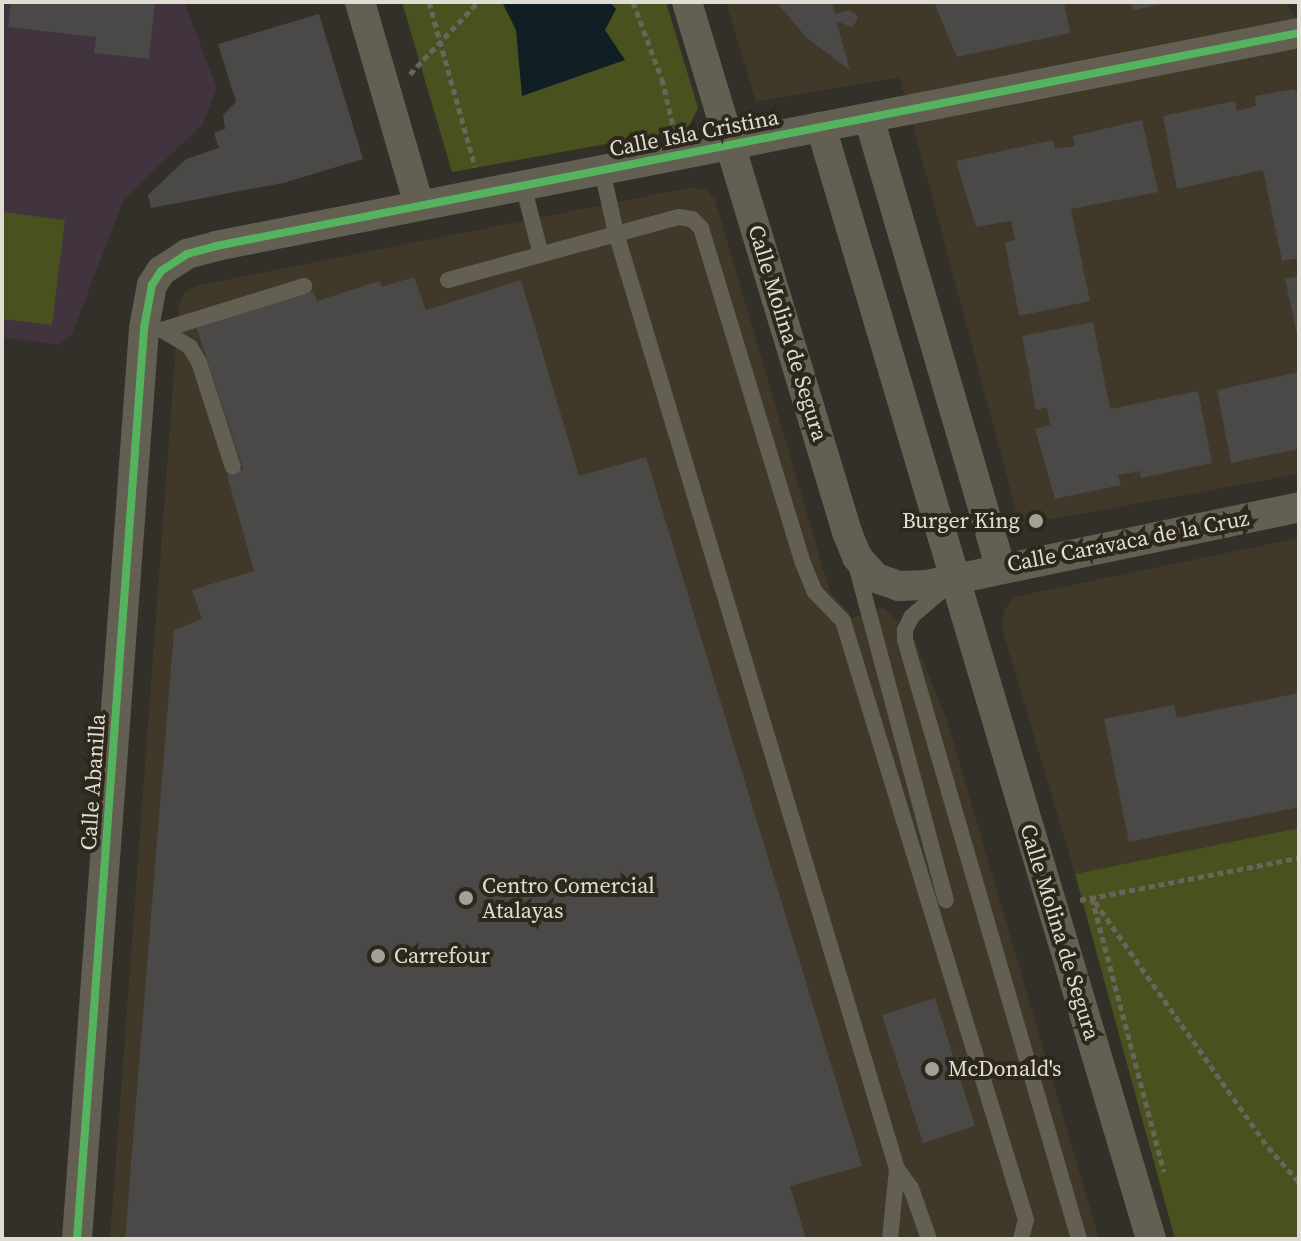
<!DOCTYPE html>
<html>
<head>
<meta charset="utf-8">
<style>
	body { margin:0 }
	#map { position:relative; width:1301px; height:1241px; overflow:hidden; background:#333029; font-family:"Source Serif 4",serif }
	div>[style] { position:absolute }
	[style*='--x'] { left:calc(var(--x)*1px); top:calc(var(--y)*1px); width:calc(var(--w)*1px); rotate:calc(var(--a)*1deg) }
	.commercial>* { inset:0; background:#403828 }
	.education>* { inset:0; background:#41343f }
	.green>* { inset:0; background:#49511e }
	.water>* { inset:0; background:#0f1f24 }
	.building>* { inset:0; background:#4a4947 }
	.path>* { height:5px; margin-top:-2.5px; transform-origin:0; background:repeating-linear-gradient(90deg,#69655c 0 6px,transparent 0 10px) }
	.service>* { height:16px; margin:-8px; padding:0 8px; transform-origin:8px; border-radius:8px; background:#645f53 }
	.minor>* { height:30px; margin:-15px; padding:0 15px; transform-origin:15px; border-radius:15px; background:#645f53 }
	.cycleway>* { height:8px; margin:-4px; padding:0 4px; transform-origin:4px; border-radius:4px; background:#56b35d }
	.dots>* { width:22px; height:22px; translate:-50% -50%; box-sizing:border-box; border:4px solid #2d281b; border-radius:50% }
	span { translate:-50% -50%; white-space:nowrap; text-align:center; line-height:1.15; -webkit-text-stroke:8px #2d281b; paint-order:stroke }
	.street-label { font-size:22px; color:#e0ddd4 }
	.poi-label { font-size:22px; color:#e0ddd4 }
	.right { translate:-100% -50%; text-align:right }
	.left { translate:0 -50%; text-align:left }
	.frame { position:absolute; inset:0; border:4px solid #e0ddd4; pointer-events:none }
</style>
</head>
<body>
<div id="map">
	<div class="commercial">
		<div style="clip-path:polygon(726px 2px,1285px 2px,1299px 24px,1299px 474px,1020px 525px,900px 77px,756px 102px)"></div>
		<div style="clip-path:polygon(693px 187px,708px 191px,715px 200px,830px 592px,848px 611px,851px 618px,884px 608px,905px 630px,914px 639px,947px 720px,1099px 1239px,110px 1239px,179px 304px,184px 293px,195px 286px)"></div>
		<div style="clip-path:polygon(1299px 538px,1299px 828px,1075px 874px,1002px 628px,1004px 611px,1013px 597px)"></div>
	</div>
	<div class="education">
		<div style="clip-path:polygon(2px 2px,184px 2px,217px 88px,203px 124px,124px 199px,71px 336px,59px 345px,2px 337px)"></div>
	</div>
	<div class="green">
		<div style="clip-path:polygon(402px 2px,666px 2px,698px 108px,688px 129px,452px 172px)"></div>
		<div style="clip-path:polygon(2px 212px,65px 220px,52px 325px,2px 319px)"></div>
		<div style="clip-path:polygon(1299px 828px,1299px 1239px,1175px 1239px,1075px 874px)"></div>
	</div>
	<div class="water">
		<div style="clip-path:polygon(502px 2px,610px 2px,616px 9px,605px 30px,625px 60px,522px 96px,516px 30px)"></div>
	</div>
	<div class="building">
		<div style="clip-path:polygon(11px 2px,155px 2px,149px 59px,94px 53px,96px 37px,8px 27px)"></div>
		<div style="clip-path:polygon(776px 2px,832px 2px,835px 14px,849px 10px,855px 13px,858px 19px,852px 27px,836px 21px,850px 70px,807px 38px)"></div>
		<div style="clip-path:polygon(934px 2px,1064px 2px,1070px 33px,957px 57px)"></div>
		<div style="clip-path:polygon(1130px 2px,1167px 2px,1167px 3px,1134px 10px)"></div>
		<div style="clip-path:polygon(319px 14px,363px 159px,283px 183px,151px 208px,148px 195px,186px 159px,219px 148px,214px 133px,225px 129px,223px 115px,236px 102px,218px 44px)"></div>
		<div style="clip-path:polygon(1294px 89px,1299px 97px,1299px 258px,1282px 261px,1263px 170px,1177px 189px,1163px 116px,1235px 101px,1237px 111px,1256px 106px,1255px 96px)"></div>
		<div style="clip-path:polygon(1142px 120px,1158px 192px,1071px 209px,1090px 301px,1019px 316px,1005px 243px,1015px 240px,1011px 221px,976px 227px,956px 161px,1053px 140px,1055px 149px,1075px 146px,1073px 136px)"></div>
		<div style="clip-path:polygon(1299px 276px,1299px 339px,1298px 339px,1285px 279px)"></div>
		<div style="clip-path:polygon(414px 277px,426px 310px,521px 280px,579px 476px,646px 457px,862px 1166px,790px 1186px,806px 1239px,125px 1239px,174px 630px,202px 619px,192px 590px,254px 571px,227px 475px,243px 469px,196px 326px,313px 291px,317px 301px,379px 281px,382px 287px)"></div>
		<div style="clip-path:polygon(1093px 322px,1110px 409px,1198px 391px,1212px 463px,1141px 478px,1140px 471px,1118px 475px,1121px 485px,1055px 499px,1035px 429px,1050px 425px,1047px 407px,1036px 410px,1022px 336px)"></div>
		<div style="clip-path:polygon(1299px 372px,1299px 449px,1231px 463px,1217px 390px)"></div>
		<div style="clip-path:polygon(1299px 693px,1299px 807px,1129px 842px,1104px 719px,1174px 705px,1177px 718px)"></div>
		<div style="clip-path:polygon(935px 998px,975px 1126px,923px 1143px,882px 1015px)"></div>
	</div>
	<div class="path">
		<div style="--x:429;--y:2;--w:171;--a:74.4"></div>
		<div style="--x:633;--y:2;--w:82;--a:69.4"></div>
		<div style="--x:662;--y:79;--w:48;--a:76.8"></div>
		<div style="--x:410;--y:74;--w:99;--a:-46.6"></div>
		<div style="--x:1092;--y:898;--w:283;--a:75.3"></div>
		<div style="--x:1080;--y:900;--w:223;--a:-10.9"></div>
		<div style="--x:1095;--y:902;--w:300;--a:54.8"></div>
		<div style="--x:1268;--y:1147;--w:47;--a:48.5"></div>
	</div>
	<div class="service">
		<div style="--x:602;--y:170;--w:65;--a:77.5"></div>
		<div style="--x:616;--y:233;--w:977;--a:73.29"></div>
		<div style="--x:897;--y:1169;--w:24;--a:54"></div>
		<div style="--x:911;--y:1188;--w:54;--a:70.6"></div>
		<div style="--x:523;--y:185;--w:72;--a:75.6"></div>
		<div style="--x:448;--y:280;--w:239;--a:-15.3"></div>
		<div style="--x:679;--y:217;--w:13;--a:9"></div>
		<div style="--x:692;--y:219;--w:13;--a:45"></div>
		<div style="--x:701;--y:228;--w:350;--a:73.1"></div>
		<div style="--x:803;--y:563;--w:31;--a:68"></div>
		<div style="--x:815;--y:592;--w:40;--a:46"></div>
		<div style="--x:843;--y:621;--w:626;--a:73.01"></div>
		<div style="--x:1026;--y:1220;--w:20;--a:105"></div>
		<div style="--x:144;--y:328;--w:18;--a:6"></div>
		<div style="--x:162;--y:330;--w:33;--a:31"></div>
		<div style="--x:190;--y:347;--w:17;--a:59"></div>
		<div style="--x:199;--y:362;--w:110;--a:72.1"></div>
		<div style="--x:162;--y:330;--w:149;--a:-17.2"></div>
		<div style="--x:856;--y:565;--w:347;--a:75"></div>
		<div style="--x:946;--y:587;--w:45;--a:139.5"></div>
		<div style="--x:912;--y:616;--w:16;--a:117"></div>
		<div style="--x:905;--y:630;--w:10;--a:90"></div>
		<div style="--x:905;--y:640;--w:624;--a:73.8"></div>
		<div style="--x:890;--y:1239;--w:70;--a:-84.3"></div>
	</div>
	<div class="minor">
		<div style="--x:360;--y:2;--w:211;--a:73.8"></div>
		<div style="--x:687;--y:2;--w:554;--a:73.2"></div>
		<div style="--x:847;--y:532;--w:27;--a:68"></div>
		<div style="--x:857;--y:557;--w:28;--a:48"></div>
		<div style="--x:876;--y:578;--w:24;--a:19"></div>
		<div style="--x:899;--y:586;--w:28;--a:-2"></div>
		<div style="--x:927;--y:585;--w:380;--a:-11.8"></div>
		<div style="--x:869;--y:118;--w:468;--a:73.7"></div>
		<div style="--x:821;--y:127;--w:1160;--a:73.47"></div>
		<div style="--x:77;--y:1239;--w:913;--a:-85.79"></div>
		<div style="--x:144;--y:328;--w:44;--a:-79.5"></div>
		<div style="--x:152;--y:285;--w:17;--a:-57"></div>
		<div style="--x:161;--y:271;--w:31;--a:-33"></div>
		<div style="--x:187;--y:254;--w:30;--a:-15"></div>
		<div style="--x:216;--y:246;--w:1104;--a:-11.13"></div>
	</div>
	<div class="cycleway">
		<div style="--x:77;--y:1239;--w:913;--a:-85.79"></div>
		<div style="--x:144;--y:328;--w:44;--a:-79.5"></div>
		<div style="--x:152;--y:285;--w:17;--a:-57"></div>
		<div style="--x:161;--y:271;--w:31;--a:-33"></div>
		<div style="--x:187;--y:254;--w:30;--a:-15"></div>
		<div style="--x:216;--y:246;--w:1104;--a:-11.13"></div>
	</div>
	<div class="dots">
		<div style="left:1036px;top:521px;background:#a3a098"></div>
		<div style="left:466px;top:898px;background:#a3a098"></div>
		<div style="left:378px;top:956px;background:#a3a098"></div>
		<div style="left:932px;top:1069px;background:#a3a098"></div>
	</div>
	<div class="street-label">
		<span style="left:694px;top:133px;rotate:-11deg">Calle Isla Cristina</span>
		<span style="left:788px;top:333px;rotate:73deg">Calle Molina de Segura</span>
		<span style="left:1128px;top:541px;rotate:-11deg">Calle Caravaca de la Cruz</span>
		<span style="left:93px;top:782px;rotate:-86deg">Calle Abanilla</span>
		<span style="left:1060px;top:932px;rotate:73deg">Calle Molina de Segura</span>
	</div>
	<div class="poi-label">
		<span class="right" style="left:1020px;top:521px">Burger King</span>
		<span class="left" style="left:482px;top:898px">Centro Comercial<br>Atalayas</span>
		<span class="left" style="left:394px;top:956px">Carrefour</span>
		<span class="left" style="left:948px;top:1069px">McDonald's</span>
	</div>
	<div class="frame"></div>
</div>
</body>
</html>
